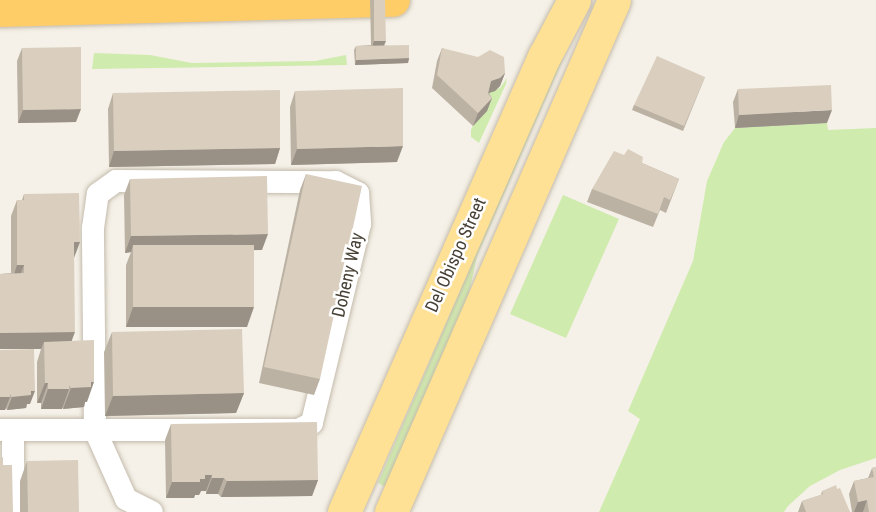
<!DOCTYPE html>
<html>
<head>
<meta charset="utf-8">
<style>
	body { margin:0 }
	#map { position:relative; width:876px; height:512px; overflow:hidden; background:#f5f1e8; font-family:"Roboto Condensed",sans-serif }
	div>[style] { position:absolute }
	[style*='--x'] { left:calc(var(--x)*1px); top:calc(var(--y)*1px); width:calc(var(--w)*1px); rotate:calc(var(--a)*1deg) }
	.green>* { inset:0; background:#d0ebae }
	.roads { filter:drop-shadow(0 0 2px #c4bbac) drop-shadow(0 0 2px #c4bbac) }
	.street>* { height:22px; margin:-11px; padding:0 11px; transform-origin:11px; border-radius:11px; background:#fff }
	.primary>* { height:33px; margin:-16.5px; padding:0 16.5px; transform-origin:16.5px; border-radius:16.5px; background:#ffe196 }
	.highway>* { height:33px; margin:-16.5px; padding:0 16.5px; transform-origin:16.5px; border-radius:16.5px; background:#ffcd68 }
	.wall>* { inset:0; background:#bbb2a4 }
	.shaded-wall>* { inset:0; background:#999186 }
	.building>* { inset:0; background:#dacfbf }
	span { translate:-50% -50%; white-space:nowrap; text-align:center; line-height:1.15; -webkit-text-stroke:5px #fff; paint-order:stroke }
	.street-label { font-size:18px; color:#484136 }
</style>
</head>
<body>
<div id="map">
	<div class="green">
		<div style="clip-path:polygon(94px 53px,150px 55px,192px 63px,315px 61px,346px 55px,347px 65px,92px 69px)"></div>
		<div style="clip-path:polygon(560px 57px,563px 59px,477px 256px,466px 307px,387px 488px,378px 483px)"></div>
		<div style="clip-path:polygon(507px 78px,506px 84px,479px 143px,471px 137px,471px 130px,486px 94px,500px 88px)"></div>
		<div style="clip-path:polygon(827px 123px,828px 130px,876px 128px,876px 458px,840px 470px,810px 486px,788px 506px,784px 512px,599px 512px,640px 419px,628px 411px,693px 261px,707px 181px,724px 142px,735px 128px)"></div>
		<div style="clip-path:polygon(563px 195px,619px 219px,566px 338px,510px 314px)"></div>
	</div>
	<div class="roads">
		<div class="street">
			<div style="--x:116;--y:181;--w:220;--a:0.3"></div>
			<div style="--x:336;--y:182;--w:25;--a:27"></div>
			<div style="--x:358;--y:193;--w:31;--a:86"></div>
			<div style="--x:360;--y:224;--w:205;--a:103.6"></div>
			<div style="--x:312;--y:423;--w:15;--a:152"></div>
			<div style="--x:299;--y:430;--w:204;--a:180"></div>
			<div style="--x:95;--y:430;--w:202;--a:-90.6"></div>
			<div style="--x:93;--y:228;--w:34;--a:-82"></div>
			<div style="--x:98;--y:194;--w:22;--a:-36"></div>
			<div style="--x:0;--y:430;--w:95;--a:0"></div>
			<div style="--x:95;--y:430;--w:76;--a:65.8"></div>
			<div style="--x:126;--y:499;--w:29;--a:27"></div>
			<div style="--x:13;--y:430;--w:82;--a:90"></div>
		</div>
		<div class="primary">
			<div style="--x:344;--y:512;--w:499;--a:-66.3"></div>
			<div style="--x:545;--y:55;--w:62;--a:-62.2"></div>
			<div style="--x:391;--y:512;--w:558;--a:-66.46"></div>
		</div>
		<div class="highway">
			<div style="--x:0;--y:10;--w:393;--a:-1.5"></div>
		</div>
	</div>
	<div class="wall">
		<div style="clip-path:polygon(370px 0,385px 0,384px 45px,409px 58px,408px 63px,355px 65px,354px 50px,356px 46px,371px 45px)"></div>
		<div style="clip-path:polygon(22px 48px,76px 122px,18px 123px,17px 61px)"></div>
		<div style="clip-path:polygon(442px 48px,505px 73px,500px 86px,495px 91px,489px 93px,492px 98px,487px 111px,473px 126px,432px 88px,437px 61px)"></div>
		<div style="clip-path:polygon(705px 77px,683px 131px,632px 110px,634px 105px)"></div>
		<div style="clip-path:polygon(738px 89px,827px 123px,735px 128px,733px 102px)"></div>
		<div style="clip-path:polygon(295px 91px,397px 162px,291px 165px,290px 107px)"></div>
		<div style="clip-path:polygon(113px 93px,280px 148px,275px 164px,109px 167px,108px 109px)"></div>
		<div style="clip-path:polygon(642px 163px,679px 179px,666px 213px,660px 210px,653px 227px,587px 202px,592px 189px)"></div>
		<div style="clip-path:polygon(306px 174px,320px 379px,314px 395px,259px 383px,300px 190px)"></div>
		<div style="clip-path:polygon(130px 179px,262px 250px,254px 250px,247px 327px,126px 327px,126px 265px,131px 252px,125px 253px,124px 195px)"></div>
		<div style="clip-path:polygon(24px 194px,74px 257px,72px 341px,87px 402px,85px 402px,84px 407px,63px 409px,63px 407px,62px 409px,41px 409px,41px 403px,37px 403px,37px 362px,41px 349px,0 349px,0 274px,11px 273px,11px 216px,17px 200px,22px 200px)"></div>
		<div style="clip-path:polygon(112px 332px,244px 393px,236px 413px,105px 416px,104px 352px)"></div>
		<div style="clip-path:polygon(0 350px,30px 404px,27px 404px,26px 408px,7px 410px,6px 408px,5px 410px)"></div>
		<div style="clip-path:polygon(171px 424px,318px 480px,312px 496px,221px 497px,218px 494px,206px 494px,206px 491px,201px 491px,199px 495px,195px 495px,194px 498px,166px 498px,165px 440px)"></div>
		<div style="clip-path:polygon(27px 461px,79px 512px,20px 512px,20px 481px)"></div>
		<div style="clip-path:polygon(876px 467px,876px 512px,852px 512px,849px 494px,854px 481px,868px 478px,872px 468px)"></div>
		<div style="clip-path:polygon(837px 489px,850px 512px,798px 512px,802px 501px,821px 495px,822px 491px)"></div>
	</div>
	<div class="shaded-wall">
		<div style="clip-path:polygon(374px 41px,386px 41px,382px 50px,371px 50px)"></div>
		<div style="clip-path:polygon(409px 58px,408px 63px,355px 65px,356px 60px)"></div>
		<div style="clip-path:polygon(505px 73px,500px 86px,495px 91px,486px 94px,491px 81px)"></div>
		<div style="clip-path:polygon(492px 98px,487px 111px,473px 126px,478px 113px)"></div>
		<div style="clip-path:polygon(81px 109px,76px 122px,18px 123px,23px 110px)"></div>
		<div style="clip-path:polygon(832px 110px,827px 123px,735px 128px,739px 115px)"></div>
		<div style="clip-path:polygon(403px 146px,397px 162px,291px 165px,297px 149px)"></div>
		<div style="clip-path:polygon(280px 148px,275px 164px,109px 167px,114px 151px)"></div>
		<div style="clip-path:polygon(268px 234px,262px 250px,133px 252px,133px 245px,131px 252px,125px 253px,131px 236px)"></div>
		<div style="clip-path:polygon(74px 242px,80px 242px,74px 258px)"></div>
		<div style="clip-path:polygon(17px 265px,24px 265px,18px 281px,12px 281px)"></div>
		<div style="clip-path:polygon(133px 307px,254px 307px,247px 327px,126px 327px)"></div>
		<div style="clip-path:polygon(75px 332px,69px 348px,44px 342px,41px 349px,0 349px,0 333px)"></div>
		<div style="clip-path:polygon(91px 382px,94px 382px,87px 402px,85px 402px,84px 407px,63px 409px,71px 388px)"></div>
		<div style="clip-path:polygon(45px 383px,48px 383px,41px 403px,37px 403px)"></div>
		<div style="clip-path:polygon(48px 389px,69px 389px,62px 409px,41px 409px)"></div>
		<div style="clip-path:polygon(31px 391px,35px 391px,30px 404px,27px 404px,26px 408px,7px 410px,12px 397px)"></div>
		<div style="clip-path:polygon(244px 393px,236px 413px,105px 416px,113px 396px)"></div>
		<div style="clip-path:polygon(0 397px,10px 397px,5px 410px,0 410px)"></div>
		<div style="clip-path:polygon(205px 475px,212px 475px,206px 491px,201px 491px,199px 495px,195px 495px,194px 498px,166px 498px,172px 482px,200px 479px)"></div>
		<div style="clip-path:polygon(212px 478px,224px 478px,218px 494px,206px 494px)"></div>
		<div style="clip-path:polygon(318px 480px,312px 496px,221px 497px,227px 481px)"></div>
		<div style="clip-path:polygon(867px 500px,863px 512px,854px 512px,858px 502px)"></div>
	</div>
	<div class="building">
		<div style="clip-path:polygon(374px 0,385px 0,386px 41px,374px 41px)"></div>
		<div style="clip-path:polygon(409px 45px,409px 58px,356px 60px,356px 46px)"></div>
		<div style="clip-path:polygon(81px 47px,81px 109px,23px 110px,22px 48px)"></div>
		<div style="clip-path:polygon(442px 48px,478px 57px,490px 50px,504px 57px,505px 73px,500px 78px,491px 81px,488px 94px,492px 98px,478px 113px,437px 75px)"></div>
		<div style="clip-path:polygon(657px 56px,705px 77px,684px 126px,634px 105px)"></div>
		<div style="clip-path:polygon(831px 85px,832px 110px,739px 115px,738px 89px)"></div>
		<div style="clip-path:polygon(403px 88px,403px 146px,297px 149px,295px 91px)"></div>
		<div style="clip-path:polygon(280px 90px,280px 148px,114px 151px,113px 93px)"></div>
		<div style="clip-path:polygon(628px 149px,643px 157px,642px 163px,679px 179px,670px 200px,664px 197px,658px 214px,592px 189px,614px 151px,624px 155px)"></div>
		<div style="clip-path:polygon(306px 174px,362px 186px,320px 379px,264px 367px)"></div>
		<div style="clip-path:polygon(267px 176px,268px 234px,131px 236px,130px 179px)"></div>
		<div style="clip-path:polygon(79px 193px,80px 242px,74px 242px,75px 332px,0 333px,0 274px,24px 273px,24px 265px,17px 265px,17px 200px,24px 200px,24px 194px)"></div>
		<div style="clip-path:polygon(133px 245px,254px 245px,254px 307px,133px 307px)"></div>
		<div style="clip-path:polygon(242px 329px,244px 393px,113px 396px,112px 332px)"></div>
		<div style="clip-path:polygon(94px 340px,94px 382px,91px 382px,91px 387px,71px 388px,69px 385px,69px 389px,48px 389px,48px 383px,45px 383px,44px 342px)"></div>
		<div style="clip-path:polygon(34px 349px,35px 391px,31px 391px,31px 395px,12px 397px,10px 394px,10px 397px,0 397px,0 350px)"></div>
		<div style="clip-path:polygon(317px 422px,318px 480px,227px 481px,224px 478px,212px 478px,212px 475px,205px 475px,205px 479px,200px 479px,200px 482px,172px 482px,171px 424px)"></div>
		<div style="clip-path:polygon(3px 457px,3px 465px,12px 465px,13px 512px,0 512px,0 458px)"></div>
		<div style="clip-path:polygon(78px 460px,79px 512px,28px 512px,27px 461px)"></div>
		<div style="clip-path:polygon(876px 467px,876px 512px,869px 512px,867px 500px,858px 502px,854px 481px,874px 477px,872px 468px)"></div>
		<div style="clip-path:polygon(836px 485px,837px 489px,840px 488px,850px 512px,806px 512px,802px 501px,823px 494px,822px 491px)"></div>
	</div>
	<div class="street-label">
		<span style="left:456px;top:255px;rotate:-66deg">Del Obispo Street</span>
		<span style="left:348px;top:275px;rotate:-77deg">Doheny Way</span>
	</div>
</div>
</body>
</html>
